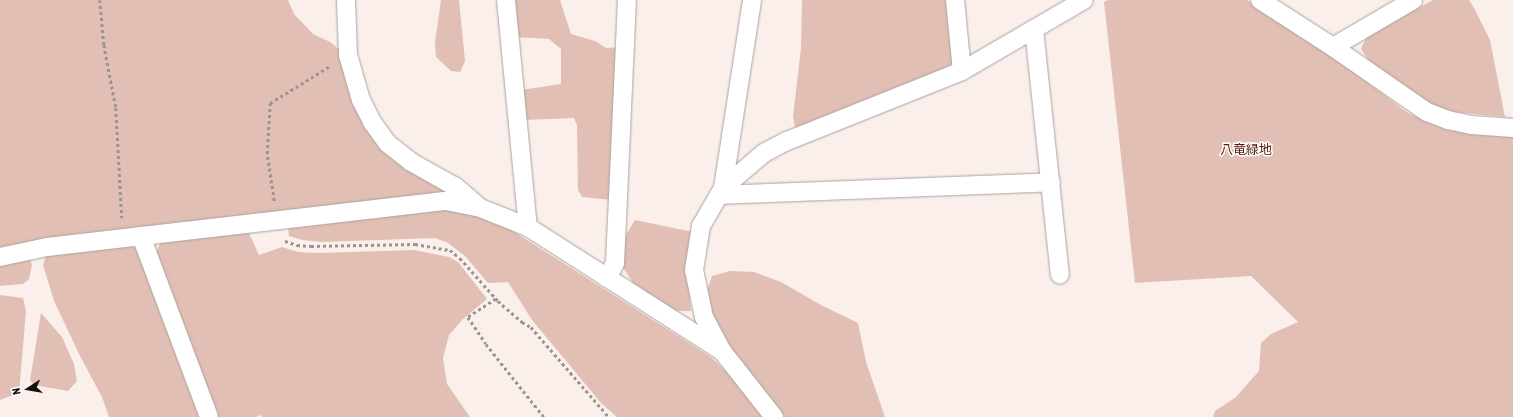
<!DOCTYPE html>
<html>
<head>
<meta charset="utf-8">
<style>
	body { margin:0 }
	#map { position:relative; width:1513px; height:417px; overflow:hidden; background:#faefeb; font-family:"Asap Condensed","Noto Sans JP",sans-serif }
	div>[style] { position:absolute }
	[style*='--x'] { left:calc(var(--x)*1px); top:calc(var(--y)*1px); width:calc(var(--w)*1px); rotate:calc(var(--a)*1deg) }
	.green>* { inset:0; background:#e2bfb4 }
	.path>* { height:2.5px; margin-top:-1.25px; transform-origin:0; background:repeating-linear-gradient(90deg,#9b9390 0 3px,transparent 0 6px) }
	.roads { filter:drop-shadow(0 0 1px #aca29f) drop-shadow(0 0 1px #aca29f) }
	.minor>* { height:18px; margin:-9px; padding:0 9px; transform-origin:9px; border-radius:9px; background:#fff }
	span { translate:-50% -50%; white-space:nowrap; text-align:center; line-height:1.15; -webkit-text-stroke:3px #fff; paint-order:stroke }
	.park-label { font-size:13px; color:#551b08 }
	.north { position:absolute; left:8px; top:369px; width:40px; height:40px; -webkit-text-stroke:3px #fff; paint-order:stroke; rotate:258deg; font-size:11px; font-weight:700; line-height:16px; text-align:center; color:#151110 }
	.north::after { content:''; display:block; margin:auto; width:14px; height:18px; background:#151110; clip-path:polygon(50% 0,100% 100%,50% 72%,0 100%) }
</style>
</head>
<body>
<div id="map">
	<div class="green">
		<div style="clip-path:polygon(0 0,288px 0,294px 14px,313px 34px,330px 42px,340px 50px,365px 117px,455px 193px,429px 194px,148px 229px,0 250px)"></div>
		<div style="clip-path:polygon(441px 0,459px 0,465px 61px,460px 72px,451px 71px,436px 57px,435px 42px)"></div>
		<div style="clip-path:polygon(513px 0,560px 0,571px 34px,595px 41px,606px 48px,621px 47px,612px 200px,582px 197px,578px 190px,577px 125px,574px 118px,524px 120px,521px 90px,561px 84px,561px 49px,549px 39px,515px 37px)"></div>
		<div style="clip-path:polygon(802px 0,950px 0,954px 63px,867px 105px,796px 131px,793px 117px,801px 48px)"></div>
		<div style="clip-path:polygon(1108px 0,1247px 0,1331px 55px,1408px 113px,1448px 130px,1480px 135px,1513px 137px,1513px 417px,1213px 417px,1215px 411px,1236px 397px,1259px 371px,1261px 343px,1271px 334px,1298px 322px,1251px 276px,1135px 283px,1104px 2px)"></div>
		<div style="clip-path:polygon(1433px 0,1469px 0,1474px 8px,1490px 40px,1505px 117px,1453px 112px,1438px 108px,1417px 98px,1371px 64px,1361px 49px,1368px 34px)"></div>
		<div style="clip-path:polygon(442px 209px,469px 214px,508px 228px,711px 357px,743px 388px,766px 417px,617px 417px,601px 403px,532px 320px,508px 282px,488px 283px,465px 256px,448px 243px,435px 238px,321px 242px,302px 240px,289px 236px,288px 227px)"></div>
		<div style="clip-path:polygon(635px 220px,693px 232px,689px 286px,691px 311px,671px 311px,635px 286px,622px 266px,624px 238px)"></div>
		<div style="clip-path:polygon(248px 231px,259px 255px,282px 247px,298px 252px,318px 253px,414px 250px,449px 257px,458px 262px,487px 299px,463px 319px,449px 335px,443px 358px,447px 384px,470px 417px,262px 417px,261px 415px,256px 417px,216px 417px,155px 254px,162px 240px)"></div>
		<div style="clip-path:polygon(130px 245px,137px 249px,199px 417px,109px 417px,102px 397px,80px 356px,54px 301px,43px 265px,46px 255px)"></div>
		<div style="clip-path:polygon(30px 258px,32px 265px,29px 279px,23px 284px,0 286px,0 263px)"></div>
		<div style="clip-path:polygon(730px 271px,754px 272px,781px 282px,821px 305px,858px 323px,866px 362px,885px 417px,784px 417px,724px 342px,711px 315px,707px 291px,712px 276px)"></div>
		<div style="clip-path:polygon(0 295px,23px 298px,26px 311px,19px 393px,0 400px)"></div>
		<div style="clip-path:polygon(41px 313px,62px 337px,74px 364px,77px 381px,68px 391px,34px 385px,30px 380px)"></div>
	</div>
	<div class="path">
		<div style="--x:100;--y:0;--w:45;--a:84.9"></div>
		<div style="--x:104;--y:45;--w:64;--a:79.2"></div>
		<div style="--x:116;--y:108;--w:110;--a:86.9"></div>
		<div style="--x:274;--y:201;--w:48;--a:-98.5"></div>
		<div style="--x:267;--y:154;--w:51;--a:-86.6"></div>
		<div style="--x:270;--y:103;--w:70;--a:-31.7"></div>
		<div style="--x:285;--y:241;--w:13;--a:18"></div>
		<div style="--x:297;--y:245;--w:14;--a:4"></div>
		<div style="--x:311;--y:246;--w:104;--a:-1.1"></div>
		<div style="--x:415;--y:244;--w:36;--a:10"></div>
		<div style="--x:450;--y:250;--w:13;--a:39"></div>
		<div style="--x:460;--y:258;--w:57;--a:48.5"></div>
		<div style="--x:498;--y:301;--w:32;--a:41"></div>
		<div style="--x:522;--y:322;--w:10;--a:29"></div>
		<div style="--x:531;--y:327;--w:119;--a:49.1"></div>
		<div style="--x:496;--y:299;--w:33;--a:147"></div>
		<div style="--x:468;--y:317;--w:32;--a:56"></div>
		<div style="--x:486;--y:344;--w:93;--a:51.5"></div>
	</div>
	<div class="roads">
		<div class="minor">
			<div style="--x:346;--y:0;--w:55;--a:87.9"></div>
			<div style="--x:348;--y:55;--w:47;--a:73.9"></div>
			<div style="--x:361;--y:100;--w:25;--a:63"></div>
			<div style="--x:372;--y:122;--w:26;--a:54"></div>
			<div style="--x:387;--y:143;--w:31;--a:38"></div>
			<div style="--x:411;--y:162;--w:51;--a:29.1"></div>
			<div style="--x:456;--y:187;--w:29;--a:41"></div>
			<div style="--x:506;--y:0;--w:228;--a:84.5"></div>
			<div style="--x:955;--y:0;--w:71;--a:84.4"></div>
			<div style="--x:1260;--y:0;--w:87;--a:32.8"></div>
			<div style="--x:1333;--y:47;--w:114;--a:34.7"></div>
			<div style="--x:1427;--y:112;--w:22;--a:21"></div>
			<div style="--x:1448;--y:120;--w:25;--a:12"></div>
			<div style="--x:1472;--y:125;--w:41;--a:4.2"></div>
			<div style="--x:1034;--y:29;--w:247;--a:84"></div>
			<div style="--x:1333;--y:47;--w:93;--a:-30.4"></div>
			<div style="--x:723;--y:188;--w:190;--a:-81.2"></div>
			<div style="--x:719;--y:195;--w:332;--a:-2.2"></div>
			<div style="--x:141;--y:236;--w:193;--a:69.4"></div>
			<div style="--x:0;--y:257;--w:48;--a:-12"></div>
			<div style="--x:47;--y:247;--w:402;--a:-6.6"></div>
			<div style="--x:446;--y:201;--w:33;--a:11"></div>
			<div style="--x:478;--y:207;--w:54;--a:21.8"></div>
			<div style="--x:528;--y:227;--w:230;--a:32.6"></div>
			<div style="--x:722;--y:351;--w:84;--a:51.8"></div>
			<div style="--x:607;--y:278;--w:17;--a:-62"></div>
			<div style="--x:615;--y:263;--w:263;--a:-87.4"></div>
			<div style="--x:722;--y:351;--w:38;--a:-118"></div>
			<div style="--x:704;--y:317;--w:48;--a:-102"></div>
			<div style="--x:694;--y:270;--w:45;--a:-81"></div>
			<div style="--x:701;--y:226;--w:44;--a:-59.9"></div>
			<div style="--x:723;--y:188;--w:54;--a:-40.5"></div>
			<div style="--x:764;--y:153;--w:26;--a:-28"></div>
			<div style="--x:787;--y:141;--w:188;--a:-21.8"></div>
			<div style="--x:962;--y:71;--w:141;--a:-30.2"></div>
		</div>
	</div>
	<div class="park-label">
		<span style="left:1246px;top:150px">八竜緑地</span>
	</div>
	<div class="north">N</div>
</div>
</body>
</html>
